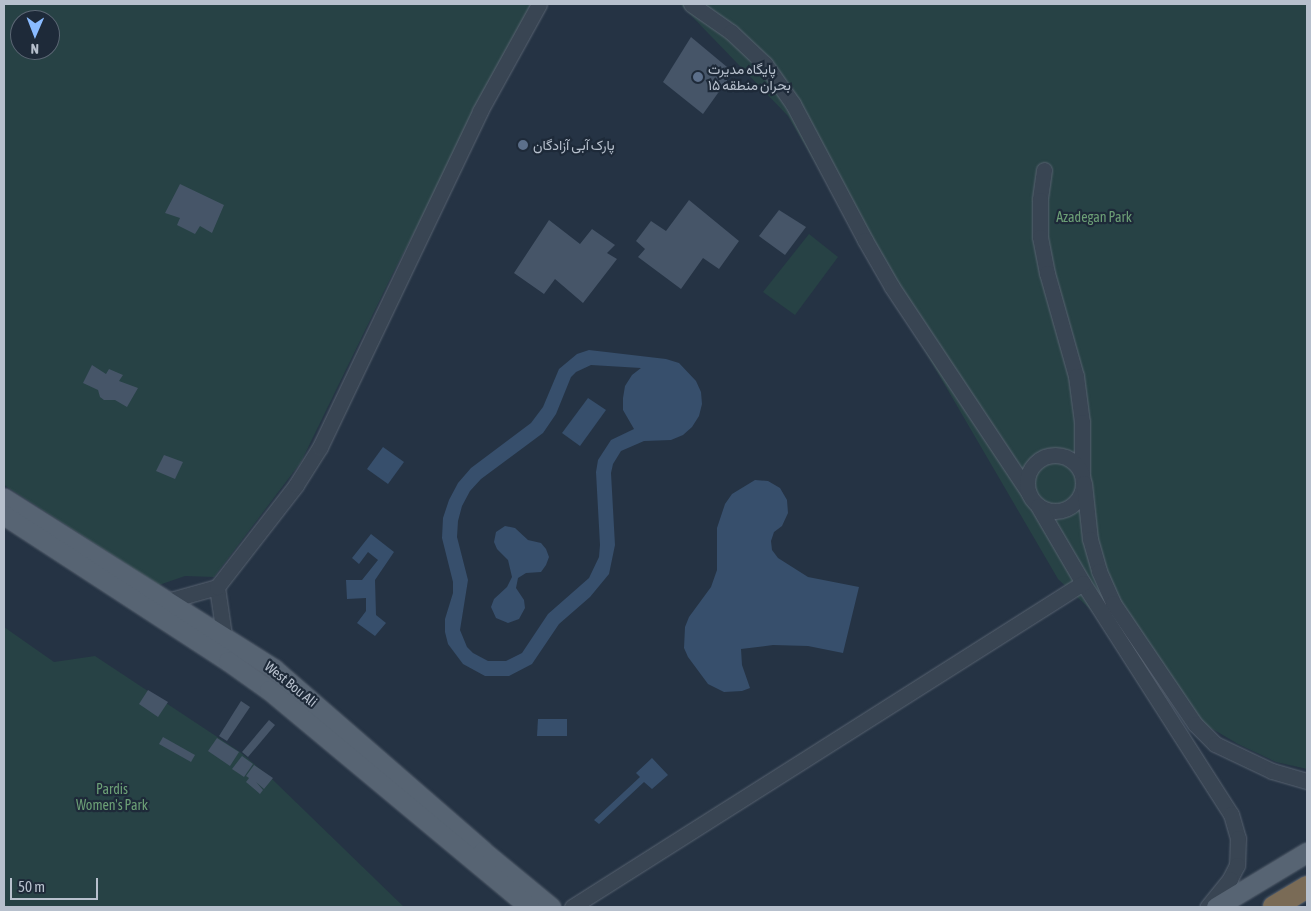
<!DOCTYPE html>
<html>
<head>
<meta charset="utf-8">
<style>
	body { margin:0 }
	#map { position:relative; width:1311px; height:911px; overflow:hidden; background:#253344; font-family:"Asap Condensed",Vazirmatn,sans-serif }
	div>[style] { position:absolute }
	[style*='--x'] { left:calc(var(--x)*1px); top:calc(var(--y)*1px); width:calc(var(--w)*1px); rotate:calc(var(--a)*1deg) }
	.green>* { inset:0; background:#274245 }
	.water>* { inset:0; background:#374f6c }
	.building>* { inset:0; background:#465568 }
	.roads { filter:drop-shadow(0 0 1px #586371) drop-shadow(0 0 1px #586371) }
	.minor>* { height:15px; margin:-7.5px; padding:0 7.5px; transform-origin:7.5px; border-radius:7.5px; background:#394553 }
	.minor>.ring { margin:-7.5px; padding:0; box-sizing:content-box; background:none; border:15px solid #394553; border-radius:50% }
	.major>* { height:19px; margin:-9.5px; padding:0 9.5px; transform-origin:9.5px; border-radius:9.5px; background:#576473 }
	.highway>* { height:22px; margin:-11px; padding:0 11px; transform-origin:11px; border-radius:11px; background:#7a6b56 }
	.dots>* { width:14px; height:14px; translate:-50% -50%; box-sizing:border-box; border:2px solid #1e2a39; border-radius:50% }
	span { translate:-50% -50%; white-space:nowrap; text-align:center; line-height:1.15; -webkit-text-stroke:4.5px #1e2a39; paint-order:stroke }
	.poi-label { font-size:14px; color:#b7c0cd }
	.left { translate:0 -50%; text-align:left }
	.park-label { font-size:14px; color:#6c9f76 }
	.street-label { font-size:14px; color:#b7c0cd }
	.frame { position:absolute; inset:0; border:5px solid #b7c0cd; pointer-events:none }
	.north { position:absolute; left:10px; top:10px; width:50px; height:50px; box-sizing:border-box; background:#1e2a39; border:1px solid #5b6674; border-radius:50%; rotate:181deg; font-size:14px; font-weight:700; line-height:20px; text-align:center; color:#b7c0cd }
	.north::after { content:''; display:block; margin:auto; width:18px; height:22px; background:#8abbff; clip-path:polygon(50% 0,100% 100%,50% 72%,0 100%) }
	.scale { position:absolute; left:10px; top:878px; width:88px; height:22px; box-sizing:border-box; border:2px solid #b7c0cd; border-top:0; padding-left:6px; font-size:15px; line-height:18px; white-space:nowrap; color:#b7c0cd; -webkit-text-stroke:4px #1e2a39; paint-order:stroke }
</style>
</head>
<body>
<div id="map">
	<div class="green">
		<div style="clip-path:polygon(evenodd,4px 4px,533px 4px,392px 275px,301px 462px,214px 577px,185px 576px,159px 585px,4px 485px,4px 4px,20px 20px,50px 20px,50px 50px,20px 50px,20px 20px)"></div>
		<div style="clip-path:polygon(680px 4px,1307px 4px,1307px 769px,1276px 762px,1238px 744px,1192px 717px,1183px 697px,1058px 579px,788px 116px)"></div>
		<div style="clip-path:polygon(809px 234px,838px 257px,795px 315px,763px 292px)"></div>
		<div style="clip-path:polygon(4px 627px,54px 662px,95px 656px,240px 752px,273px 780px,404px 907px,4px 907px)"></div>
	</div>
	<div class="water">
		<div style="clip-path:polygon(evenodd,589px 350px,666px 359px,679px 363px,696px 381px,701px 392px,702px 404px,699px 416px,692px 427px,683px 435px,671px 440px,644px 441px,621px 451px,613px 464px,611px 473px,615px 545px,609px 574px,590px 597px,559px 624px,532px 664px,509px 676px,485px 676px,463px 664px,448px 644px,445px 632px,445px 619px,453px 593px,453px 582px,442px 538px,443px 518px,449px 500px,458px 483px,471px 468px,531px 423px,543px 407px,559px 369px,577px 354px,589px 350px,591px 365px,641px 368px,632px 375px,625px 386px,623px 398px,623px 410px,634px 429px,611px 440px,598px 460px,596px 472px,600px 545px,599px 557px,589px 578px,548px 614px,522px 653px,506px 661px,488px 661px,473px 653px,467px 647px,460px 630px,468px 580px,457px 537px,458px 521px,462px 506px,470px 491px,481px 479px,543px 433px,556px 414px,571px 377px,576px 372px,591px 365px)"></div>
		<div style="clip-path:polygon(588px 398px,606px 410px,580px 446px,562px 433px)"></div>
		<div style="clip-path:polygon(383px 447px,404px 462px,388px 484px,367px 469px)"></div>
		<div style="clip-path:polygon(755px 480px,768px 481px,780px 488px,787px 500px,788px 513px,782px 526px,774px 532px,771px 541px,772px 550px,778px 558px,808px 577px,859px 587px,843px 653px,808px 646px,773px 645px,741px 649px,742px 665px,750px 688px,742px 691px,724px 692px,708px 684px,688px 657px,684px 648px,685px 627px,689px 617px,711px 587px,717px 570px,717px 528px,725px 504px,732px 494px)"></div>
		<div style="clip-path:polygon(505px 526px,515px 528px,528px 540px,541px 543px,546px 549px,549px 557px,546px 565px,541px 572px,526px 573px,518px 578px,516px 588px,524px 600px,525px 608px,519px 619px,508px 623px,496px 618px,491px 607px,494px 599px,507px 587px,512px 577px,508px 560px,497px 549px,494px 542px,496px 532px)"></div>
		<div style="clip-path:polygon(371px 534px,394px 552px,375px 580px,376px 615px,386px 623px,375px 636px,357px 623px,366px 611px,366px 598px,347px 599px,346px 580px,362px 580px,378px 560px,368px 552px,359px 564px,352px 558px)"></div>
		<div style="clip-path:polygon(538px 719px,567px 719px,567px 736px,537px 736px)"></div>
		<div style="clip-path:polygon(652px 758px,668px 775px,652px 789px,644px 782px,599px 824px,594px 820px,640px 777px,636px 773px)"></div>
	</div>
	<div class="building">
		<div style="clip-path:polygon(691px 37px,733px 72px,703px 114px,663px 82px)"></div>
		<div style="clip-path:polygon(180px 184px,224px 205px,212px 233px,200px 226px,195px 234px,177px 225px,180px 218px,165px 213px)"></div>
		<div style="clip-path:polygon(689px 200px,739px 241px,719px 269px,703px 258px,681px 289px,638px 257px,645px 249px,636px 241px,651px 221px,666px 231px)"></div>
		<div style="clip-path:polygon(779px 210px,806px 227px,785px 255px,759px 236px)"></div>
		<div style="clip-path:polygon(549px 220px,580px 244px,592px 229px,615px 245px,607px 253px,617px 259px,583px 303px,555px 279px,544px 294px,514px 273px)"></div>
		<div style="clip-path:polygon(92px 365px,106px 374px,109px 369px,123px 375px,119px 381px,138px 388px,127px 407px,115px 400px,104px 400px,100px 397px,98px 390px,83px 383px)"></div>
		<div style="clip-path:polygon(164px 455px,183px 462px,175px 479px,156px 471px)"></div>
		<div style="clip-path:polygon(148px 690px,168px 702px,158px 717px,139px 704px)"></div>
		<div style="clip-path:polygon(241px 701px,250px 707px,227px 741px,219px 736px)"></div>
		<div style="clip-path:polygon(269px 720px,275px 725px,248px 757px,242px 752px)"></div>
		<div style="clip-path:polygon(163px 737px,195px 755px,191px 762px,159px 744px)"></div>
		<div style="clip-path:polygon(217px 738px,239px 752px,230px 766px,208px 751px)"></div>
		<div style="clip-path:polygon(242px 756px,253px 764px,244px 777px,232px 769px)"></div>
		<div style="clip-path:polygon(254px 765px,273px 778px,264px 789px,256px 782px,263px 790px,260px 794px,246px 782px,249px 778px,246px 776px)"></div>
	</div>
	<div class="roads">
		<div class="minor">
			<div style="--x:691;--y:4;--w:49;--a:35"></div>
			<div style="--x:731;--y:32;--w:47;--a:43.3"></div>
			<div style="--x:765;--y:64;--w:49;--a:55"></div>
			<div style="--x:793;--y:104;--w:154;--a:62.1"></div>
			<div style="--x:865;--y:240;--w:54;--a:60.1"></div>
			<div style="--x:892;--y:287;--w:246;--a:56.4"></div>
			<div style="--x:1044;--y:170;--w:30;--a:98"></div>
			<div style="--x:1040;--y:200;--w:37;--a:90"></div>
			<div style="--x:1040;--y:237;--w:37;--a:79"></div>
			<div style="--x:1047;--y:273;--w:107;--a:74.3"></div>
			<div style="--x:1076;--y:376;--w:46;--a:82.6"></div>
			<div style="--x:1082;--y:422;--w:52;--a:90"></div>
			<div class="ring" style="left:1027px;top:455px;width:41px;height:41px"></div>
			<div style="--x:1084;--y:483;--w:56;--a:83.9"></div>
			<div style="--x:1090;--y:539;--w:33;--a:74"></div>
			<div style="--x:1099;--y:571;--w:35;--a:66"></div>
			<div style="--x:1113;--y:603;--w:146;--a:55.9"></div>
			<div style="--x:1195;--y:724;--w:28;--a:45"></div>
			<div style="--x:1215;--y:744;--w:63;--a:25.3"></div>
			<div style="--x:1272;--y:771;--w:36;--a:16"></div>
			<div style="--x:1038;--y:506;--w:89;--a:59.7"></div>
			<div style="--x:1083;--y:583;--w:274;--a:57.4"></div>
			<div style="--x:1231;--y:814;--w:25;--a:74"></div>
			<div style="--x:1238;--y:838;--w:27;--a:92"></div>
			<div style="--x:1237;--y:865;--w:16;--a:117"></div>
			<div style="--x:1230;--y:879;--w:36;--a:129"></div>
			<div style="--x:217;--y:587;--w:49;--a:81.7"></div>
			<div style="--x:167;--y:601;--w:52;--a:-15.6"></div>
			<div style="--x:217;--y:587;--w:129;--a:-52.2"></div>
			<div style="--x:296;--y:485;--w:45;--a:-57.7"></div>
			<div style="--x:320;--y:447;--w:372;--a:-64.5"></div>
			<div style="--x:480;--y:111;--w:122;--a:-61.1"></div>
			<div style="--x:572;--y:907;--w:605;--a:-32.38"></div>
		</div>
		<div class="major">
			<div style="--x:4;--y:498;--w:320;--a:32.3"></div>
			<div style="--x:274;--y:669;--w:277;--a:41"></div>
			<div style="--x:483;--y:851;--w:88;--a:39.5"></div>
			<div style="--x:4;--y:515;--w:267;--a:33.1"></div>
			<div style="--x:228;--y:661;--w:50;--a:35.3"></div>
			<div style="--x:269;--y:690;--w:339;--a:39.8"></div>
			<div style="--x:1216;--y:907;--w:106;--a:-31.1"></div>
		</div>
		<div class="highway">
			<div style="--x:1274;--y:907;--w:39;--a:-31"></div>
		</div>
	</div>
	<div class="dots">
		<div style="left:698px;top:77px;background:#5c6f8a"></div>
		<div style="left:523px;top:145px;background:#5c6f8a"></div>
	</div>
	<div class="poi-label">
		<span class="left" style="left:708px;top:77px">پایگاه مدیرت<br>بحران منطقه ۱۵</span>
		<span class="left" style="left:533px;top:145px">پارک آبی آزادگان</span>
	</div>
	<div class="park-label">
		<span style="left:1094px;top:217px">Azadegan Park</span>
		<span style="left:112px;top:797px">Pardis<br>Women's Park</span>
	</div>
	<div class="street-label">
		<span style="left:291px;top:684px;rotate:39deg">West Bou Ali</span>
	</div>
	<div class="frame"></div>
	<div class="north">N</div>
	<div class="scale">50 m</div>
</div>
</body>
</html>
